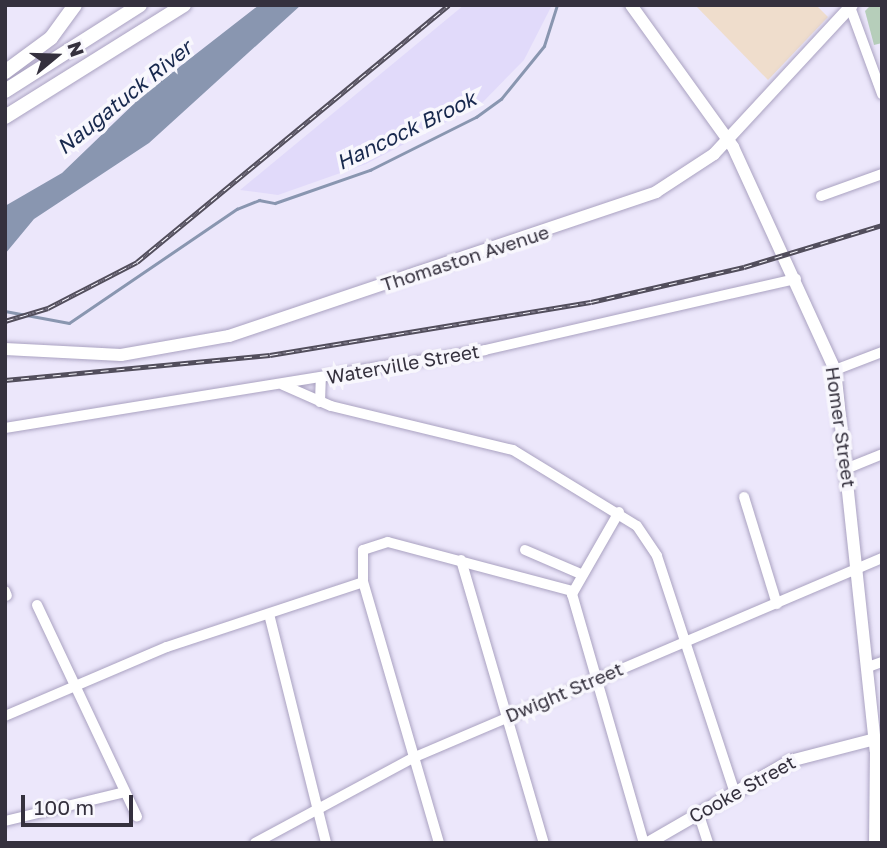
<!DOCTYPE html>
<html>
<head>
<meta charset="utf-8">
<style>
	body { margin:0 }
	#map { position:relative; width:887px; height:848px; overflow:hidden; background:#ece7fb; font-family:"Golos Text",sans-serif }
	div>[style] { position:absolute }
	[style*='--x'] { left:calc(var(--x)*1px); top:calc(var(--y)*1px); width:calc(var(--w)*1px); rotate:calc(var(--a)*1deg) }
	.built>* { inset:0; background:#e1dafa }
	.education>* { inset:0; background:#efddcc }
	.green>* { inset:0; background:#b6ceba }
	.water>* { inset:0; background:#8996b0 }
	.stream>* { height:2.5px; margin:-1.25px; padding:0 1.25px; transform-origin:1.25px; border-radius:1.25px; background:#8996b0 }
	.roads { filter:drop-shadow(0 0 2px #aaa2c1) drop-shadow(0 0 2px #aaa2c1) }
	.minor>* { height:10px; margin:-5px; padding:0 5px; transform-origin:5px; border-radius:5px; background:#fff }
	.major>* { height:12px; margin:-6px; padding:0 6px; transform-origin:6px; border-radius:6px; background:#fff }
	.highway>* { height:14px; margin:-7px; padding:0 7px; transform-origin:7px; border-radius:7px; background:#fff }
	.rail>* { height:5px; margin-top:-2.5px; transform-origin:0; background:repeating-linear-gradient(90deg,#f8f7fd 0 8px,#524e5c 0 16px); box-sizing:border-box; border-block:2px solid #524e5c }
	span { translate:-50% -50%; white-space:nowrap; text-align:center; line-height:1.15; -webkit-text-stroke:7px #f8f7fd; paint-order:stroke }
	.street-label { font-size:19px; color:#35313e }
	.water-label { font-size:21px; color:#17284d; font-style:italic }
	.frame { position:absolute; inset:0; border:7px solid #35313e; pointer-events:none }
	.north { position:absolute; left:21px; top:21px; width:70px; height:70px; -webkit-text-stroke:5px #f8f7fd; paint-order:stroke; rotate:71deg; font-size:19px; font-weight:700; line-height:28px; text-align:center; color:#35313e }
	.north::after { content:''; display:block; margin:auto; width:24px; height:32px; background:#35313e; clip-path:polygon(50% 0,100% 100%,50% 72%,0 100%) }
	.scale { position:absolute; left:21px; top:795px; width:112px; height:32px; box-sizing:border-box; border:4px solid #35313e; border-top:0; padding-left:9px; font-size:21px; line-height:24px; white-space:nowrap; color:#35313e; -webkit-text-stroke:5px #f8f7fd; paint-order:stroke }
</style>
</head>
<body>
<div id="map">
	<div class="built">
		<div style="clip-path:polygon(464px 5px,552px 5px,524px 60px,481px 104px,366px 164px,278px 195px,240px 190px)"></div>
	</div>
	<div class="education">
		<div style="clip-path:polygon(695px 5px,816px 5px,828px 17px,768px 80px)"></div>
	</div>
	<div class="green">
		<div style="clip-path:polygon(871px 5px,882px 5px,882px 43px,874px 45px,865px 11px)"></div>
	</div>
	<div class="water">
		<div style="clip-path:polygon(259px 5px,301px 5px,149px 143px,34px 219px,5px 254px,5px 206px,62px 173px,142px 96px)"></div>
	</div>
	<div class="stream">
		<div style="--x:5;--y:311;--w:65;--a:10.6"></div>
		<div style="--x:69;--y:323;--w:203;--a:-34.2"></div>
		<div style="--x:237;--y:209;--w:24;--a:-22"></div>
		<div style="--x:259;--y:200;--w:16;--a:11"></div>
		<div style="--x:275;--y:203;--w:101;--a:-19.2"></div>
		<div style="--x:370;--y:170;--w:119;--a:-26.6"></div>
		<div style="--x:476;--y:117;--w:31;--a:-36"></div>
		<div style="--x:501;--y:99;--w:68;--a:-50.9"></div>
		<div style="--x:544;--y:46;--w:43;--a:-72.4"></div>
	</div>
	<div class="roads">
		<div class="minor">
			<div style="--x:850;--y:7;--w:93;--a:69.8"></div>
			<div style="--x:821;--y:196;--w:65;--a:-19.8"></div>
			<div style="--x:835;--y:370;--w:50;--a:-21"></div>
			<div style="--x:283;--y:385;--w:52;--a:23.6"></div>
			<div style="--x:331;--y:406;--w:187;--a:13.6"></div>
			<div style="--x:513;--y:450;--w:145;--a:31.5"></div>
			<div style="--x:637;--y:526;--w:36;--a:56"></div>
			<div style="--x:657;--y:556;--w:246;--a:71.8"></div>
			<div style="--x:320;--y:402;--w:23;--a:-88"></div>
			<div style="--x:5;--y:428;--w:486;--a:-9.2"></div>
			<div style="--x:485;--y:350;--w:319;--a:-12.9"></div>
			<div style="--x:848;--y:468;--w:37;--a:-22"></div>
			<div style="--x:744;--y:497;--w:112;--a:72.9"></div>
			<div style="--x:619;--y:512;--w:95;--a:119.8"></div>
			<div style="--x:572;--y:594;--w:259;--a:73.9"></div>
			<div style="--x:525;--y:550;--w:61;--a:23.2"></div>
			<div style="--x:461;--y:560;--w:295;--a:73.7"></div>
			<div style="--x:5;--y:591;--w:5;--a:68"></div>
			<div style="--x:37;--y:605;--w:234;--a:64.7"></div>
			<div style="--x:269;--y:614;--w:236;--a:76"></div>
			<div style="--x:868;--y:667;--w:15;--a:-20"></div>
			<div style="--x:5;--y:716;--w:176;--a:-23.1"></div>
			<div style="--x:167;--y:647;--w:206;--a:-18.3"></div>
			<div style="--x:698;--y:812;--w:33;--a:72"></div>
			<div style="--x:5;--y:821;--w:123;--a:-13.6"></div>
			<div style="--x:255;--y:843;--w:182;--a:-28.3"></div>
			<div style="--x:415;--y:757;--w:508;--a:-23.08"></div>
			<div style="--x:439;--y:843;--w:272;--a:-106.2"></div>
			<div style="--x:363;--y:582;--w:32;--a:-90"></div>
			<div style="--x:363;--y:550;--w:26;--a:-18"></div>
			<div style="--x:388;--y:542;--w:190;--a:14.9"></div>
		</div>
		<div class="major">
			<div style="--x:631;--y:5;--w:175;--a:54.3"></div>
			<div style="--x:733;--y:147;--w:245;--a:65.4"></div>
			<div style="--x:835;--y:370;--w:383;--a:83.9"></div>
			<div style="--x:876;--y:751;--w:92;--a:90.6"></div>
			<div style="--x:5;--y:349;--w:116;--a:3"></div>
			<div style="--x:121;--y:355;--w:110;--a:-10"></div>
			<div style="--x:229;--y:336;--w:451;--a:-18.6"></div>
			<div style="--x:656;--y:192;--w:69;--a:-33.2"></div>
			<div style="--x:714;--y:154;--w:203;--a:-47.2"></div>
			<div style="--x:648;--y:843;--w:164;--a:-30"></div>
			<div style="--x:790;--y:761;--w:88;--a:-14.5"></div>
		</div>
		<div class="highway">
			<div style="--x:5;--y:72;--w:57;--a:-36.5"></div>
			<div style="--x:51;--y:38;--w:41;--a:-54"></div>
			<div style="--x:5;--y:91;--w:160;--a:-32.5"></div>
			<div style="--x:5;--y:117;--w:211;--a:-32"></div>
		</div>
	</div>
	<div class="rail">
		<div style="--x:5;--y:321;--w:45;--a:-16.8"></div>
		<div style="--x:48;--y:308;--w:100;--a:-27.3"></div>
		<div style="--x:137;--y:262;--w:404;--a:-39.5"></div>
		<div style="--x:5;--y:380;--w:266;--a:-5.4"></div>
		<div style="--x:270;--y:355;--w:325;--a:-9.4"></div>
		<div style="--x:591;--y:302;--w:157;--a:-12.9"></div>
		<div style="--x:744;--y:267;--w:144;--a:-16.9"></div>
	</div>
	<div class="street-label">
		<span style="left:465px;top:258px;rotate:-18deg">Thomaston Avenue</span>
		<span style="left:403px;top:364px;rotate:-10deg">Waterville Street</span>
		<span style="left:841px;top:427px;rotate:82deg">Homer Street</span>
		<span style="left:564px;top:692px;rotate:-23deg">Dwight Street</span>
		<span style="left:742px;top:789px;rotate:-29deg">Cooke Street</span>
	</div>
	<div class="water-label">
		<span style="left:124px;top:97px;rotate:-39deg">Naugatuck River</span>
		<span style="left:406px;top:130px;rotate:-26deg">Hancock Brook</span>
	</div>
	<div class="frame"></div>
	<div class="north">N</div>
	<div class="scale">100 m</div>
</div>
</body>
</html>
